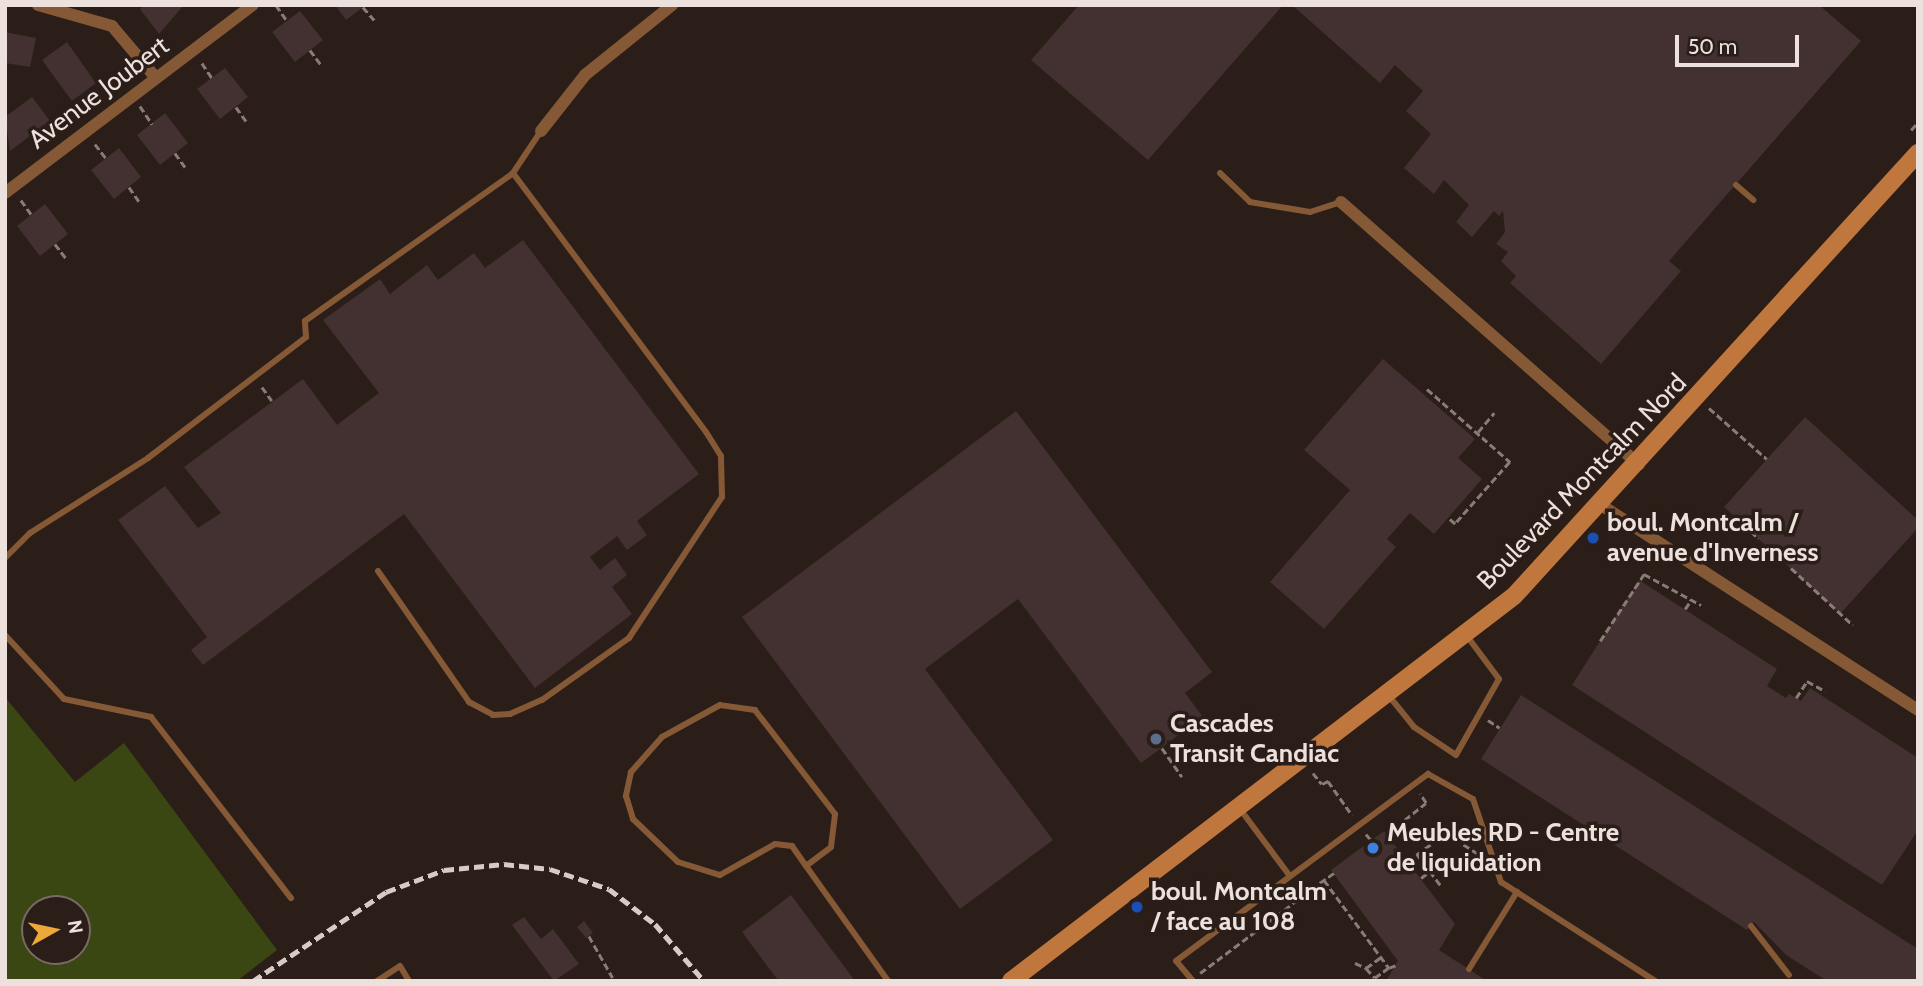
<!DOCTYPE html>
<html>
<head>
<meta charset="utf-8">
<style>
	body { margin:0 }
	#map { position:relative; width:1923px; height:986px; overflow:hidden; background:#2b1d17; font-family:Cabin,sans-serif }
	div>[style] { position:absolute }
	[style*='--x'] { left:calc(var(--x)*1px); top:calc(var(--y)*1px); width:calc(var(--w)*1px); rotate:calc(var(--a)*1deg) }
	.green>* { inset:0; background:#3a4712 }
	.building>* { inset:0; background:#423130 }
	.path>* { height:2.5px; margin-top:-1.25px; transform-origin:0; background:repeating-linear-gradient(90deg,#897c77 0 7px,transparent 0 10.5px) }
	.lane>* { height:6px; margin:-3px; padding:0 3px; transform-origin:3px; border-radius:3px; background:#865936 }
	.street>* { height:12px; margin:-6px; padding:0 6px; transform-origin:6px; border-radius:6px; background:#865936 }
	.secondary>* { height:18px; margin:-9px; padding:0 9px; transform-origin:9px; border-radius:9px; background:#c0773d }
	.rail>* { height:5px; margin-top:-2.5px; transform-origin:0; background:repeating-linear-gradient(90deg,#d7cbc7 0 10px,transparent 0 15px) }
	.dots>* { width:19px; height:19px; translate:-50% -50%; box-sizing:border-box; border:4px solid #2b1d17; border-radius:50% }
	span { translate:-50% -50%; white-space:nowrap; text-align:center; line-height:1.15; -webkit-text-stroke:7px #2b1d17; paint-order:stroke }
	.street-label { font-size:26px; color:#ece1dd }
	.poi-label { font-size:26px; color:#ece1dd; font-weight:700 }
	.left { translate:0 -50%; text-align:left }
	.frame { position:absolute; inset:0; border:7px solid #ece1dd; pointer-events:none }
	.north { position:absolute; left:21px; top:895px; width:70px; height:70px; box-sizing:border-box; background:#2b1d17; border:2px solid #786b66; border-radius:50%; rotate:81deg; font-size:19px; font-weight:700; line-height:28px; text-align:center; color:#ece1dd }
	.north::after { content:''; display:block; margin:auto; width:24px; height:32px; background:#eca93a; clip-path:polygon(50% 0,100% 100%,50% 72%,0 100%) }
	.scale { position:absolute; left:1675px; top:35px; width:124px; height:32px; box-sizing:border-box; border:4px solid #ece1dd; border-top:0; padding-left:9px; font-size:21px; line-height:24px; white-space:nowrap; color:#ece1dd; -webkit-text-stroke:5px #2b1d17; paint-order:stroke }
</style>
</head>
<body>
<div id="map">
	<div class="green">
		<div style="clip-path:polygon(evenodd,5px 697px,75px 782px,124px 743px,277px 950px,237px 981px,5px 981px,5px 697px,35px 909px,77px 909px,77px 951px,35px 951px,35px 909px)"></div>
	</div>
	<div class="building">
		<div style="clip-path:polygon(145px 5px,184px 5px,159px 34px,140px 9px)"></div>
		<div style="clip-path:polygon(335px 5px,366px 5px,346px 20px)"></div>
		<div style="clip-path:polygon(1079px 5px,1283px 5px,1148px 160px,1031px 60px)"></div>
		<div style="clip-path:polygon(1292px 5px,1819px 5px,1861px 41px,1669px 261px,1681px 271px,1601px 364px,1510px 283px,1516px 276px,1501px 261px,1508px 252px,1496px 244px,1505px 232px,1503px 211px,1499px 216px,1494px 211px,1472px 237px,1456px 222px,1469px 205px,1444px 180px,1434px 194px,1404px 168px,1431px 134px,1406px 111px,1423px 91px,1395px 65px,1380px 83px)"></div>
		<div style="clip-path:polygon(300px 11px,323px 40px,295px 62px,272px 32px)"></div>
		<div style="clip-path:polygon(5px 32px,36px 38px,30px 67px,5px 63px)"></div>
		<div style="clip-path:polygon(67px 42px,96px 83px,72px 101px,42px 60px)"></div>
		<div style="clip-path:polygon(225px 68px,248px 97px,220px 119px,197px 89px)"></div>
		<div style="clip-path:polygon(32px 97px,50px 121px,10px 151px,5px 117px)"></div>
		<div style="clip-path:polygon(165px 113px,188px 143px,160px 165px,137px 135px)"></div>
		<div style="clip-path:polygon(119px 148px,141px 177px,114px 199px,91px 170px)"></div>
		<div style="clip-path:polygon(45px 204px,68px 234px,40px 256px,17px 226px)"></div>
		<div style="clip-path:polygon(523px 240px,699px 474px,637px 521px,647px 535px,627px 550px,617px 536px,590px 557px,600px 570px,615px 558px,627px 575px,612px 587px,632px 614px,535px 688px,404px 514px,203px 665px,191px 650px,207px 637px,118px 520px,165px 486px,198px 528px,221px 513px,184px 467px,303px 379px,337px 425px,379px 393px,323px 320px,380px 279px,390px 294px,427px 265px,438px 280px,474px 253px,485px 268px)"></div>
		<div style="clip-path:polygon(1383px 359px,1475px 439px,1458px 458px,1482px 479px,1434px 534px,1410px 513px,1387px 539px,1396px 547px,1324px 629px,1270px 582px,1350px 490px,1304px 450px)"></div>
		<div style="clip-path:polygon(1016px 411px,1212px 672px,1185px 693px,1203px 717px,1141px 763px,1018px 599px,925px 669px,1053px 840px,960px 909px,742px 617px)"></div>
		<div style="clip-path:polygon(1805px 417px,1918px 520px,1918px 528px,1840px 614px,1724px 507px)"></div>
		<div style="clip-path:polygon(1639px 580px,1777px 669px,1767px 686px,1786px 698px,1789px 694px,1801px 701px,1810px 688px,1918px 758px,1918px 830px,1882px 885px,1572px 685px)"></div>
		<div style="clip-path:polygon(1521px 695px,1918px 949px,1918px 981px,1827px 981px,1786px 955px,1754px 922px,1747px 930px,1481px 759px)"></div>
		<div style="clip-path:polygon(1384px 831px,1455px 924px,1439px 950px,1487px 981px,1386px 981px,1398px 961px,1331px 870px)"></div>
		<div style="clip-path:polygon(791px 895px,855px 981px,779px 981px,774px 975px,742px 932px)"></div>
		<div style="clip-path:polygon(524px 917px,541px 939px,553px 929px,579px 964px,554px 981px,512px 925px)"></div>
		<div style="clip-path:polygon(584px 921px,593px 933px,586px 938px,577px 927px)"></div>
	</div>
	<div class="path">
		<div style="--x:276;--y:5;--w:19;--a:55"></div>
		<div style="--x:363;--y:7;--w:18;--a:49"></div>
		<div style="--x:310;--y:50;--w:20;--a:53"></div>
		<div style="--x:202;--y:63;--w:18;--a:56"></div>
		<div style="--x:140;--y:106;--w:22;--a:56"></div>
		<div style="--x:236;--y:107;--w:19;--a:54"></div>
		<div style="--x:1911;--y:130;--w:11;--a:-49"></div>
		<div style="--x:95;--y:144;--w:18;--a:52"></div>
		<div style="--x:175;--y:153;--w:19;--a:54"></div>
		<div style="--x:129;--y:187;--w:19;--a:55"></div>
		<div style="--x:21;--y:200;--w:19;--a:54"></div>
		<div style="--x:55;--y:244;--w:18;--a:52"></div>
		<div style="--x:262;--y:387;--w:17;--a:54"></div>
		<div style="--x:1427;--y:389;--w:111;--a:41.3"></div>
		<div style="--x:1510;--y:462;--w:83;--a:131.6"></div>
		<div style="--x:1455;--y:524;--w:9;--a:-139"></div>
		<div style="--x:1709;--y:408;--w:77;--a:41.3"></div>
		<div style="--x:1478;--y:432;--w:25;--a:-50"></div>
		<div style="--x:1743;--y:524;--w:21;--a:43"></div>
		<div style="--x:1791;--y:568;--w:84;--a:42.6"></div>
		<div style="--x:1685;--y:609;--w:7;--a:-56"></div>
		<div style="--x:1600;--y:641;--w:80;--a:-56.7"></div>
		<div style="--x:1644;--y:574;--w:65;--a:28.5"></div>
		<div style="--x:1796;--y:698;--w:20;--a:-57"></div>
		<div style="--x:1807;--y:681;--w:21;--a:29"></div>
		<div style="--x:1488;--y:720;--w:14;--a:34"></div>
		<div style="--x:1162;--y:748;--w:35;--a:55"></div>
		<div style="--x:1313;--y:773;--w:14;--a:51"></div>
		<div style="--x:1322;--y:784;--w:7;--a:-27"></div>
		<div style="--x:1328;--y:781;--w:42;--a:54.8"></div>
		<div style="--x:1388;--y:833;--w:48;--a:-38.3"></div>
		<div style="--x:1426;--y:803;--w:11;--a:-124"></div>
		<div style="--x:1366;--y:834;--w:8;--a:50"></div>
		<div style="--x:1417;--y:854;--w:41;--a:52.9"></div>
		<div style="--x:1408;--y:861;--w:47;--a:-36.4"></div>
		<div style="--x:1446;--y:833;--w:40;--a:32.9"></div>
		<div style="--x:1421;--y:878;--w:11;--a:-38"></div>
		<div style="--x:1324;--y:880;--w:109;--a:53.5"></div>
		<div style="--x:1389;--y:968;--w:22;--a:144"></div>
		<div style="--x:1311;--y:889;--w:28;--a:-35"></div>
		<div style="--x:589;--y:936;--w:48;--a:60.3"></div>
		<div style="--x:1355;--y:963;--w:12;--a:24"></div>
		<div style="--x:1366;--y:968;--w:19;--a:-36"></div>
		<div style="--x:1366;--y:968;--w:13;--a:48"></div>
		<div style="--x:1389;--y:968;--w:8;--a:-23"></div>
		<div style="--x:1200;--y:973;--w:120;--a:-36.9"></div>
	</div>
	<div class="lane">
		<div style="--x:1220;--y:173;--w:42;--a:44"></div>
		<div style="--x:1250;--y:202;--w:61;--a:9.5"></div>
		<div style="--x:1310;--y:212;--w:33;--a:-18"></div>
		<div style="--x:1736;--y:185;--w:23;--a:41"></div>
		<div style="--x:5;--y:558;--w:35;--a:-45"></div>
		<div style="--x:30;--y:533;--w:140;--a:-32.4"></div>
		<div style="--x:148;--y:458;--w:199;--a:-37.4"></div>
		<div style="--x:306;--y:337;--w:16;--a:-94"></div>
		<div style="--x:305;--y:321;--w:255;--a:-35.4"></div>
		<div style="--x:513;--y:173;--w:50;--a:-56.3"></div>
		<div style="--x:378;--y:571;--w:160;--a:55.2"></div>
		<div style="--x:469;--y:702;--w:27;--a:28"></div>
		<div style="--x:493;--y:715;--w:17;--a:-3"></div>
		<div style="--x:510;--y:714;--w:35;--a:-24"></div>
		<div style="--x:542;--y:700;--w:107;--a:-35.5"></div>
		<div style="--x:629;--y:638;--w:169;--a:-56.6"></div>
		<div style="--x:722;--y:497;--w:41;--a:-91.4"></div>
		<div style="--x:721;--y:456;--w:28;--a:-122"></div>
		<div style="--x:706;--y:432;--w:323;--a:-126.7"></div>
		<div style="--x:5;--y:635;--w:87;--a:47.3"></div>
		<div style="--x:64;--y:699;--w:89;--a:11.7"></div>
		<div style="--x:151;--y:717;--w:229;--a:52.3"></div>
		<div style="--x:1389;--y:696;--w:40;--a:51"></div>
		<div style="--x:1414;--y:727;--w:50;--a:33.7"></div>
		<div style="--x:1456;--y:755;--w:87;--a:-60.5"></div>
		<div style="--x:1499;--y:679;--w:54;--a:-126.7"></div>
		<div style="--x:1240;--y:809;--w:82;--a:53.4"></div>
		<div style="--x:806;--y:866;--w:31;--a:-37"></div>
		<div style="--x:831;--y:847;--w:33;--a:-83"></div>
		<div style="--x:835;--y:814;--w:131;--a:-127.6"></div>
		<div style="--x:755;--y:710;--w:35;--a:-172"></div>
		<div style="--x:720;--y:705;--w:66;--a:151.1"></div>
		<div style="--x:662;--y:737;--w:47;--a:131.5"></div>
		<div style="--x:631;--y:772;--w:25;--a:102"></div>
		<div style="--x:626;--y:796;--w:24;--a:73"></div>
		<div style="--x:633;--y:819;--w:62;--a:43.7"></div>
		<div style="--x:678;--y:862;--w:44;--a:17.2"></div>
		<div style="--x:720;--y:875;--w:63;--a:-29.4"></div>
		<div style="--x:775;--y:844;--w:17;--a:7"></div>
		<div style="--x:792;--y:846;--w:24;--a:55"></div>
		<div style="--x:806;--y:866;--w:141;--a:54.5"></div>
		<div style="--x:1751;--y:926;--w:62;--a:52.2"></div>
		<div style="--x:1469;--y:969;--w:91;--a:-58.1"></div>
		<div style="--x:377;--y:981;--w:27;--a:-33"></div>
		<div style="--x:400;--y:966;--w:17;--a:59"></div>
		<div style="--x:1193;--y:981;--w:26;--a:-130"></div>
		<div style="--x:1176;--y:961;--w:314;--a:-36.6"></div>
		<div style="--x:1428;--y:774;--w:51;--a:29.1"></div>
		<div style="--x:1473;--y:799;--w:88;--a:71.4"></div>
		<div style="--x:1501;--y:882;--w:183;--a:32.7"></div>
	</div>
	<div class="street">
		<div style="--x:38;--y:5;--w:77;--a:15.8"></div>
		<div style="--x:112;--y:26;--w:68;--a:49.8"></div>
		<div style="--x:541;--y:131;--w:71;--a:-51.8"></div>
		<div style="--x:585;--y:75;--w:112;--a:-38.8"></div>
		<div style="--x:5;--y:193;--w:311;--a:-37.2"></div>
		<div style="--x:1341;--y:202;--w:397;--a:41.4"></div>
		<div style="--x:1601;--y:505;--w:378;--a:32.9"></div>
	</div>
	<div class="secondary">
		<div style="--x:1011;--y:981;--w:633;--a:-37.43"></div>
		<div style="--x:1514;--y:596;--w:600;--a:-47.64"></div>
	</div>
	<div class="rail">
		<div style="--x:253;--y:981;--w:160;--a:-33.8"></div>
		<div style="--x:386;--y:892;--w:62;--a:-20.8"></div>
		<div style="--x:444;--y:870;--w:60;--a:-5.7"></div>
		<div style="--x:504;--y:864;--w:46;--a:6.2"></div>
		<div style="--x:550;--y:869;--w:62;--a:18.7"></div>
		<div style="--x:609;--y:889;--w:58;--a:37.3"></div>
		<div style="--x:655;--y:924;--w:75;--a:49.3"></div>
	</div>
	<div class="dots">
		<div style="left:1593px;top:538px;background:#1a4fb4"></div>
		<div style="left:1156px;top:739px;background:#5c6f8a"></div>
		<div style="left:1373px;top:848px;background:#3f7fe0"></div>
		<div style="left:1137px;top:907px;background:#1a4fb4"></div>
	</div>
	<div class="street-label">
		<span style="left:99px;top:93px;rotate:-37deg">Avenue Joubert</span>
		<span style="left:1582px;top:482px;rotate:-46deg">Boulevard Montcalm Nord</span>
	</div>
	<div class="poi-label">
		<span class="left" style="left:1607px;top:538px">boul. Montcalm /<br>avenue d'Inverness</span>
		<span class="left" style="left:1170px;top:739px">Cascades<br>Transit Candiac</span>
		<span class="left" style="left:1387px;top:848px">Meubles RD - Centre<br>de liquidation</span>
		<span class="left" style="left:1151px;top:907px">boul. Montcalm<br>/ face au 108</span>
	</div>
	<div class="frame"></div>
	<div class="north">N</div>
	<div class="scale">50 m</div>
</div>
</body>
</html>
